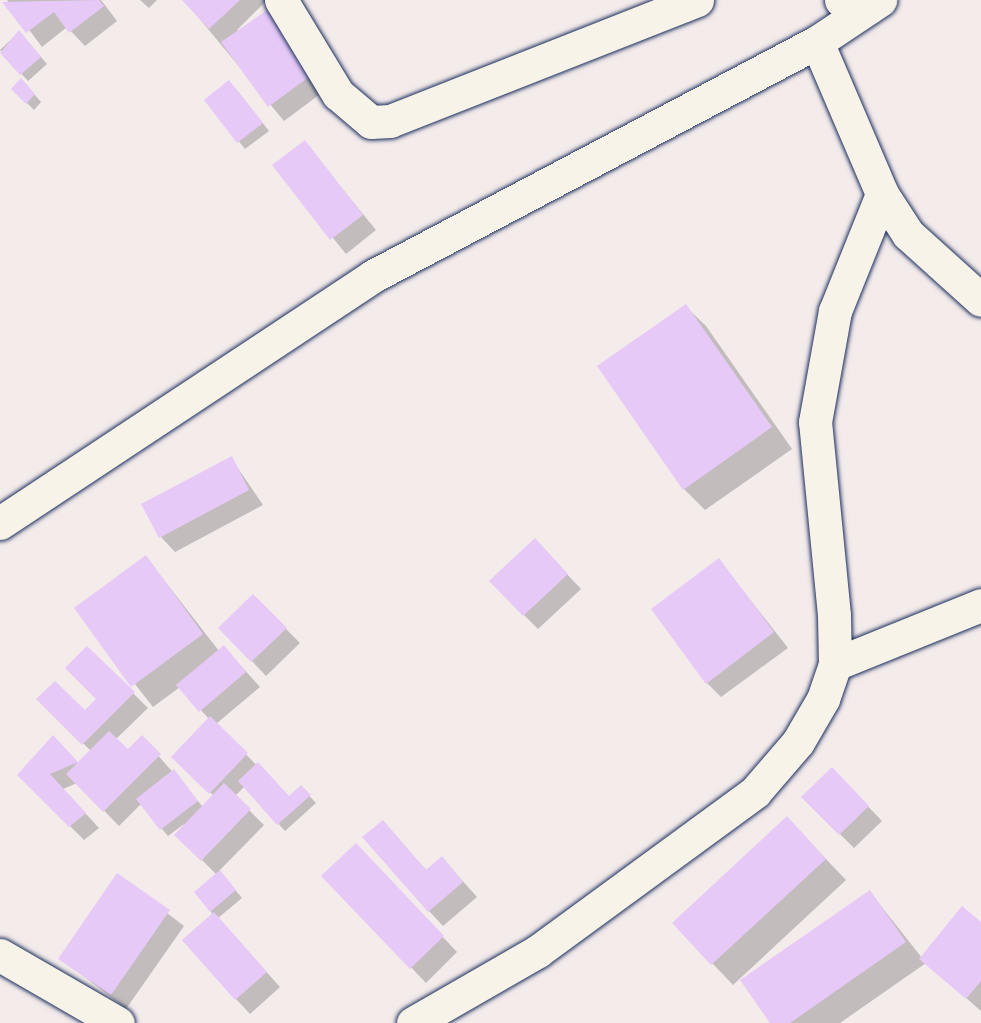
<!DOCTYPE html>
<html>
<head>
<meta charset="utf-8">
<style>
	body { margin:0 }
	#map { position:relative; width:981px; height:1023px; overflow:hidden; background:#f4ebeb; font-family:Pangolin,sans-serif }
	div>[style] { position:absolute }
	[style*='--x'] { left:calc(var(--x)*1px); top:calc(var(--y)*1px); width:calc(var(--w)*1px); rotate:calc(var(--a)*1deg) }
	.shadow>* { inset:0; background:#0003 }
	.building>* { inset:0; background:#e6c9f7 }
	.roads { filter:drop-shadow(0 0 2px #1b2f5e) drop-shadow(0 0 2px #1b2f5e) }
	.minor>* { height:33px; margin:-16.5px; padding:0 16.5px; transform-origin:16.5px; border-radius:16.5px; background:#f7f3e8 }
	.tertiary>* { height:33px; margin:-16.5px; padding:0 16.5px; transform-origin:16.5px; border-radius:16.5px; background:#f7f3e8 }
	span { translate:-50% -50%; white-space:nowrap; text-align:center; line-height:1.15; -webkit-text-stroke:5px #f7f3e8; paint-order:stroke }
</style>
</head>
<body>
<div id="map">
	<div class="shadow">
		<div style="clip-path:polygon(7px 0,101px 0,117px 21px,85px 46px,67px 27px,42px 47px)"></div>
		<div style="clip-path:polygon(140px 0,157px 0,149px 8px)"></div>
		<div style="clip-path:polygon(184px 0,267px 0,237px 30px,327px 89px,284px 121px)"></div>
		<div style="clip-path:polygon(19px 32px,47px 64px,28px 81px,0 50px)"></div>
		<div style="clip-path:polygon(28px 87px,41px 102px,34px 110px,13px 89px)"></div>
		<div style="clip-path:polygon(236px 89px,269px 131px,245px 149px,206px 100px)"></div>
		<div style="clip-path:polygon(304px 142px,376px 230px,346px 254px,274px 165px)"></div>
		<div style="clip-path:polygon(685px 306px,706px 326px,792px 449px,705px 510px,684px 489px)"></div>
		<div style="clip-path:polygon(231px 458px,263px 505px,175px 552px,161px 537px)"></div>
		<div style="clip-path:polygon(549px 555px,581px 589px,538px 629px,524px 615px)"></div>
		<div style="clip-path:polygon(146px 557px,219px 651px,224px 647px,260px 687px,216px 724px,289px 798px,301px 787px,316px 803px,285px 831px,245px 786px,235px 796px,264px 825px,219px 871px,242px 898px,218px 918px,280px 987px,250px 1014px,236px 999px,211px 911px,217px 875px,177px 835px,184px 824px,168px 836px,141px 804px,119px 826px,77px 783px,63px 789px,99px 828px,84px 840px,19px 775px,67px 751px,79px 764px,91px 751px,38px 699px,85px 712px,98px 699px,87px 648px,148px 708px,116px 739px,128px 751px,142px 737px,203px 807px,214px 796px,173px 757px,209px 719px,180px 687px,153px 707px,76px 609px)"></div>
		<div style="clip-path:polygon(719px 560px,788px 648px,721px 697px,707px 683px)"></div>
		<div style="clip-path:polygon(253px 596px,300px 643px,266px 676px,252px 661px)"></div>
		<div style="clip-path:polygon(832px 769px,882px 821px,854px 848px,803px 797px)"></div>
		<div style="clip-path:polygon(383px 822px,427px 871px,442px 858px,477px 897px,443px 926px,429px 911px)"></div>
		<div style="clip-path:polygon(807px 839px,846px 880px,733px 985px,674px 923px)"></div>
		<div style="clip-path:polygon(370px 860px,457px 952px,426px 983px,324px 876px)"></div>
		<div style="clip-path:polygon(117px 875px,184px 926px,126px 1009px,60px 958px)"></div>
		<div style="clip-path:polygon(870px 892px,922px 958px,981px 924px,981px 1011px,926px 963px,840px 1023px,772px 1023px)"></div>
	</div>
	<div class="building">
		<div style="clip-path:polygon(99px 0,104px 6px,69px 33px,54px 12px,26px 33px,2px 2px)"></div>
		<div style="clip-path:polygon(182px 0,240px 0,209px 29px)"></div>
		<div style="clip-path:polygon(267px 10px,313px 74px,268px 107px,221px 42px)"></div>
		<div style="clip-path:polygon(19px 30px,41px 57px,20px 75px,0 53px)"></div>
		<div style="clip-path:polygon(21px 78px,35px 94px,26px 104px,11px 89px)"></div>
		<div style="clip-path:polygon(229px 80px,263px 123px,237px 143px,204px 100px)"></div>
		<div style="clip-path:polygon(305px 140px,363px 215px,330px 240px,272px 165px)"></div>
		<div style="clip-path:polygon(686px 304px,772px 427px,683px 490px,597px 366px)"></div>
		<div style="clip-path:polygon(232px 456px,249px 490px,159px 538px,141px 504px)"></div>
		<div style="clip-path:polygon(535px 538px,568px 574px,523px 616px,489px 581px)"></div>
		<div style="clip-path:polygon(146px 555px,203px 634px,131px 687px,74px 608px)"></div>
		<div style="clip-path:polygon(719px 558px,774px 632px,706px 684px,651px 609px)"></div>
		<div style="clip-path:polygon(253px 594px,287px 628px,251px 662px,218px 628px)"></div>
		<div style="clip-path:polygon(224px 645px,246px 672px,199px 712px,176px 685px)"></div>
		<div style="clip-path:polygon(87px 646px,135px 692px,82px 745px,36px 699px,55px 681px,85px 710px,96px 699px,65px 668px)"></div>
		<div style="clip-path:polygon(210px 716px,248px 753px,209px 794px,171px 757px)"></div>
		<div style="clip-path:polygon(109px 731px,128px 749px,142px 735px,161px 754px,103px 812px,66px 774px)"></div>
		<div style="clip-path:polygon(53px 735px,78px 762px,50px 774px,86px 813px,69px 827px,17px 775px)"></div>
		<div style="clip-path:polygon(258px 762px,289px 796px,301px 785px,311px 795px,277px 825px,238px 781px)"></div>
		<div style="clip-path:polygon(832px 767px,869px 806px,839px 835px,801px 797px)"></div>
		<div style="clip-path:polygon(174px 769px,198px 801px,160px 830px,136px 799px)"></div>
		<div style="clip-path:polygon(224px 783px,251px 809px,201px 861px,174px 835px)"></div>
		<div style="clip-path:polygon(787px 816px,826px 859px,711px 965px,672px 923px)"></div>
		<div style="clip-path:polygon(383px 820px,426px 870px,442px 856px,463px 882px,428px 912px,362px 837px)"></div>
		<div style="clip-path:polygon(356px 843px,444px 936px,410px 969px,321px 876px)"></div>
		<div style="clip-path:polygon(220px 870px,236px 890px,210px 912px,194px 892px)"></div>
		<div style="clip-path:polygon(117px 873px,170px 910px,111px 995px,58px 959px)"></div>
		<div style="clip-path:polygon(870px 890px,906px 942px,790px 1023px,770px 1023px,740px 980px)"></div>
		<div style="clip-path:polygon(962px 906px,981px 922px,981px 981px,966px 999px,919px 959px)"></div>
		<div style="clip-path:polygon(214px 912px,267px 972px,235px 1000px,182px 940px)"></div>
	</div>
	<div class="roads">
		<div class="minor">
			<div style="--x:281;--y:0;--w:110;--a:58.8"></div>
			<div style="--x:338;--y:94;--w:43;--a:40.3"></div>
			<div style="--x:371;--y:122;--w:19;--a:-3"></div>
			<div style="--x:390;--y:121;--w:330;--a:-21.5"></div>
			<div style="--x:841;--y:0;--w:29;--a:14"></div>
			<div style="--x:817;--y:42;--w:165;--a:66.8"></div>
			<div style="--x:882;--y:194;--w:48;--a:57"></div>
			<div style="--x:908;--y:234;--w:98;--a:42.1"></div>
			<div style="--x:835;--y:664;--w:157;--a:-22"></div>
			<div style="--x:0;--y:955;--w:136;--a:30"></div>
			<div style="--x:413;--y:1023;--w:144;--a:-29.9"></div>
			<div style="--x:538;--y:951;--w:269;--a:-36.2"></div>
			<div style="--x:755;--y:792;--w:66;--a:-49.3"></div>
			<div style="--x:798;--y:742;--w:50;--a:-59.8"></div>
			<div style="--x:823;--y:699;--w:37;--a:-71"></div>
			<div style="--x:835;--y:664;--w:49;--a:-91.2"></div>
			<div style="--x:834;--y:615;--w:194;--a:-95.6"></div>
			<div style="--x:815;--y:422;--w:113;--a:-79.8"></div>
			<div style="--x:835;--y:311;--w:126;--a:-68.1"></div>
		</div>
		<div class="tertiary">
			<div style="--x:0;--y:523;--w:447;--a:-33.5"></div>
			<div style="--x:373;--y:276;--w:502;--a:-27.79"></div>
			<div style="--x:817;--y:42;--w:76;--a:-33.7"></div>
		</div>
	</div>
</div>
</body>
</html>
